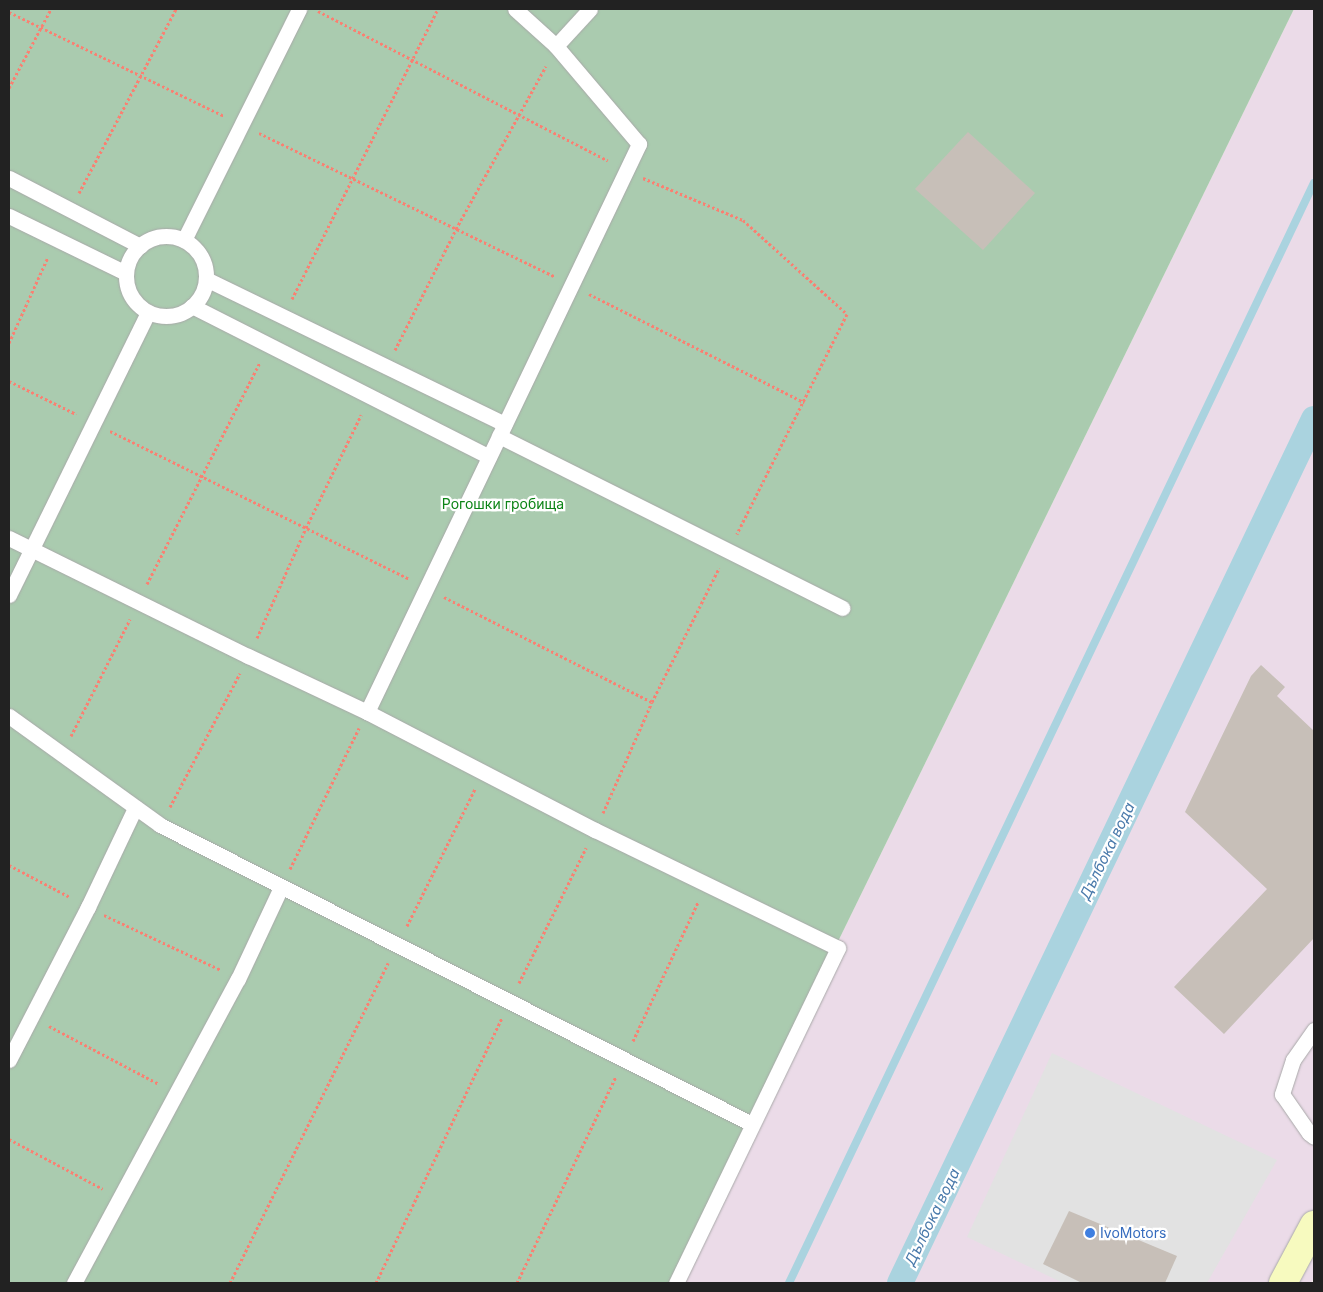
<!DOCTYPE html>
<html>
<head>
<meta charset="utf-8">
<style>
	body { margin:0 }
	#map { position:relative; width:1323px; height:1292px; overflow:hidden; background:#f2efe9; font-family:Inter,sans-serif }
	div>[style] { position:absolute }
	[style*='--x'] { left:calc(var(--x)*1px); top:calc(var(--y)*1px); width:calc(var(--w)*1px); rotate:calc(var(--a)*1deg) }
	.industrial>* { inset:0; background:#ebdbe8 }
	.cemetery>* { inset:0; background:#aacbaf }
	.parking>* { inset:0; background:#e2e2e2 }
	.stream>* { height:8px; margin:-4px; padding:0 4px; transform-origin:4px; border-radius:4px; background:#aad3df }
	.canal>* { height:26px; margin:-13px; padding:0 13px; transform-origin:13px; border-radius:13px; background:#aad3df }
	.building>* { inset:0; background:#c7bfb8 }
	.path>* { height:3px; margin-top:-1.5px; transform-origin:0; background:repeating-linear-gradient(90deg,#fa8072 0 2.5px,transparent 0 5px) }
	.roads { filter:drop-shadow(0 0 1px #a9a9a9) drop-shadow(0 0 1px #a9a9a9) }
	.service>* { height:15px; margin:-7.5px; padding:0 7.5px; transform-origin:7.5px; border-radius:7.5px; background:#fff }
	.service>.ring { margin:-7.5px; padding:0; box-sizing:content-box; background:none; border:15px solid #fff; border-radius:50% }
	.secondary>* { height:28px; margin:-14px; padding:0 14px; transform-origin:14px; border-radius:14px; background:#f7fabf }
	.dots>* { width:14px; height:14px; translate:-50% -50%; box-sizing:border-box; border:2px solid #fff; border-radius:50% }
	span { translate:-50% -50%; white-space:nowrap; text-align:center; line-height:1.15; -webkit-text-stroke:4.5px #fff; paint-order:stroke }
	.park-label { font-size:14px; color:#0c8416 }
	.shop-label { font-size:14px; color:#366cbe }
	.left { translate:0 -50%; text-align:left }
	.water-label { font-size:15px; color:#4a7aab; font-style:italic }
	.frame { position:absolute; inset:0; border:10px solid #222; pointer-events:none }
</style>
</head>
<body>
<div id="map">
	<div class="industrial">
		<div style="clip-path:polygon(1294px 9px,1314px 9px,1314px 1278px,1311px 1283px,671px 1283px)"></div>
	</div>
	<div class="cemetery">
		<div style="clip-path:polygon(9px 9px,1294px 9px,671px 1283px,9px 1283px)"></div>
	</div>
	<div class="parking">
		<div style="clip-path:polygon(1052px 1053px,1277px 1160px,1207px 1283px,1063px 1283px,967px 1237px)"></div>
	</div>
	<div class="stream">
		<div style="--x:789;--y:1283;--w:1219;--a:-64.49"></div>
	</div>
	<div class="canal">
		<div style="--x:900;--y:1283;--w:958;--a:-64.4"></div>
	</div>
	<div class="building">
		<div style="clip-path:polygon(968px 132px,1035px 193px,983px 250px,915px 189px)"></div>
		<div style="clip-path:polygon(1261px 665px,1285px 687px,1277px 696px,1314px 731px,1314px 938px,1224px 1034px,1174px 987px,1267px 889px,1185px 812px,1251px 676px)"></div>
		<div style="clip-path:polygon(1069px 1211px,1177px 1256px,1165px 1283px,1082px 1283px,1043px 1264px)"></div>
	</div>
	<div class="path">
		<div style="--x:318;--y:11;--w:326;--a:27.3"></div>
		<div style="--x:9;--y:12;--w:239;--a:25.8"></div>
		<div style="--x:9;--y:88;--w:89;--a:-62"></div>
		<div style="--x:259;--y:133;--w:329;--a:25.9"></div>
		<div style="--x:643;--y:178;--w:108;--a:22.8"></div>
		<div style="--x:743;--y:220;--w:140;--a:42.1"></div>
		<div style="--x:847;--y:314;--w:246;--a:116.6"></div>
		<div style="--x:79;--y:193;--w:208;--a:-62.2"></div>
		<div style="--x:589;--y:294;--w:241;--a:26.7"></div>
		<div style="--x:292;--y:299;--w:325;--a:-63.3"></div>
		<div style="--x:9;--y:343;--w:94;--a:-65.6"></div>
		<div style="--x:395;--y:350;--w:136;--a:-63.2"></div>
		<div style="--x:456;--y:229;--w:186;--a:-61.1"></div>
		<div style="--x:9;--y:381;--w:75;--a:26.2"></div>
		<div style="--x:110;--y:431;--w:334;--a:26.3"></div>
		<div style="--x:147;--y:584;--w:249;--a:-63"></div>
		<div style="--x:444;--y:597;--w:233;--a:26.8"></div>
		<div style="--x:257;--y:638;--w:120;--a:-66"></div>
		<div style="--x:306;--y:528;--w:126;--a:-64"></div>
		<div style="--x:71;--y:736;--w:131;--a:-63.2"></div>
		<div style="--x:170;--y:807;--w:151;--a:-62.4"></div>
		<div style="--x:603;--y:813;--w:121;--a:-66.2"></div>
		<div style="--x:652;--y:702;--w:150;--a:-63.4"></div>
		<div style="--x:9;--y:865;--w:69;--a:27.7"></div>
		<div style="--x:290;--y:869;--w:157;--a:-63.9"></div>
		<div style="--x:104;--y:915;--w:129;--a:25.2"></div>
		<div style="--x:407;--y:926;--w:153;--a:-63.6"></div>
		<div style="--x:519;--y:983;--w:151;--a:-63.6"></div>
		<div style="--x:49;--y:1026;--w:124;--a:27.8"></div>
		<div style="--x:633;--y:1041;--w:153;--a:-64.9"></div>
		<div style="--x:9;--y:1139;--w:106;--a:28"></div>
		<div style="--x:230;--y:1283;--w:357;--a:-63.7"></div>
		<div style="--x:376;--y:1283;--w:293;--a:-64.6"></div>
		<div style="--x:517;--y:1283;--w:229;--a:-64.4"></div>
	</div>
	<div class="roads">
		<div class="service">
			<div style="--x:556;--y:46;--w:50;--a:-47.4"></div>
			<div style="--x:9;--y:178;--w:148;--a:27.4"></div>
			<div style="--x:9;--y:216;--w:130;--a:26"></div>
			<div class="ring" style="left:126px;top:236px;width:65px;height:65px"></div>
			<div style="--x:184;--y:240;--w:258;--a:-63.5"></div>
			<div style="--x:206;--y:279;--w:332;--a:25.9"></div>
			<div style="--x:192;--y:306;--w:333;--a:26.9"></div>
			<div style="--x:499;--y:436;--w:384;--a:26.6"></div>
			<div style="--x:9;--y:538;--w:267;--a:26.3"></div>
			<div style="--x:248;--y:656;--w:132;--a:25.2"></div>
			<div style="--x:367;--y:712;--w:257;--a:27.4"></div>
			<div style="--x:595;--y:830;--w:270;--a:25.9"></div>
			<div style="--x:838;--y:948;--w:372;--a:115.8"></div>
			<div style="--x:9;--y:595;--w:315;--a:-63.8"></div>
			<div style="--x:367;--y:712;--w:630;--a:-64.41"></div>
			<div style="--x:639;--y:144;--w:128;--a:-130.3"></div>
			<div style="--x:556;--y:46;--w:55;--a:-137.9"></div>
			<div style="--x:9;--y:716;--w:186;--a:35.8"></div>
			<div style="--x:160;--y:825;--w:663;--a:26.8"></div>
			<div style="--x:1314;--y:1030;--w:37;--a:125"></div>
			<div style="--x:1293;--y:1060;--w:36;--a:108"></div>
			<div style="--x:1282;--y:1094;--w:47;--a:55.3"></div>
			<div style="--x:1309;--y:1133;--w:6;--a:39"></div>
			<div style="--x:9;--y:1060;--w:172;--a:-62.7"></div>
			<div style="--x:88;--y:907;--w:110;--a:-64.6"></div>
			<div style="--x:74;--y:1283;--w:345;--a:-61.7"></div>
			<div style="--x:238;--y:979;--w:102;--a:-64.9"></div>
		</div>
		<div class="secondary">
			<div style="--x:1283;--y:1283;--w:66;--a:-61.9"></div>
		</div>
	</div>
	<div class="dots">
		<div style="left:1090px;top:1233px;background:#3f7fe0"></div>
	</div>
	<div class="park-label">
		<span style="left:503px;top:504px">Рогошки гробища</span>
	</div>
	<div class="shop-label">
		<span class="left" style="left:1100px;top:1233px">IvoMotors</span>
	</div>
	<div class="water-label">
		<span style="left:1107px;top:851px;rotate:-64deg">Дълбока вода</span>
		<span style="left:932px;top:1217px;rotate:-64deg">Дълбока вода</span>
	</div>
	<div class="frame"></div>
</div>
</body>
</html>
